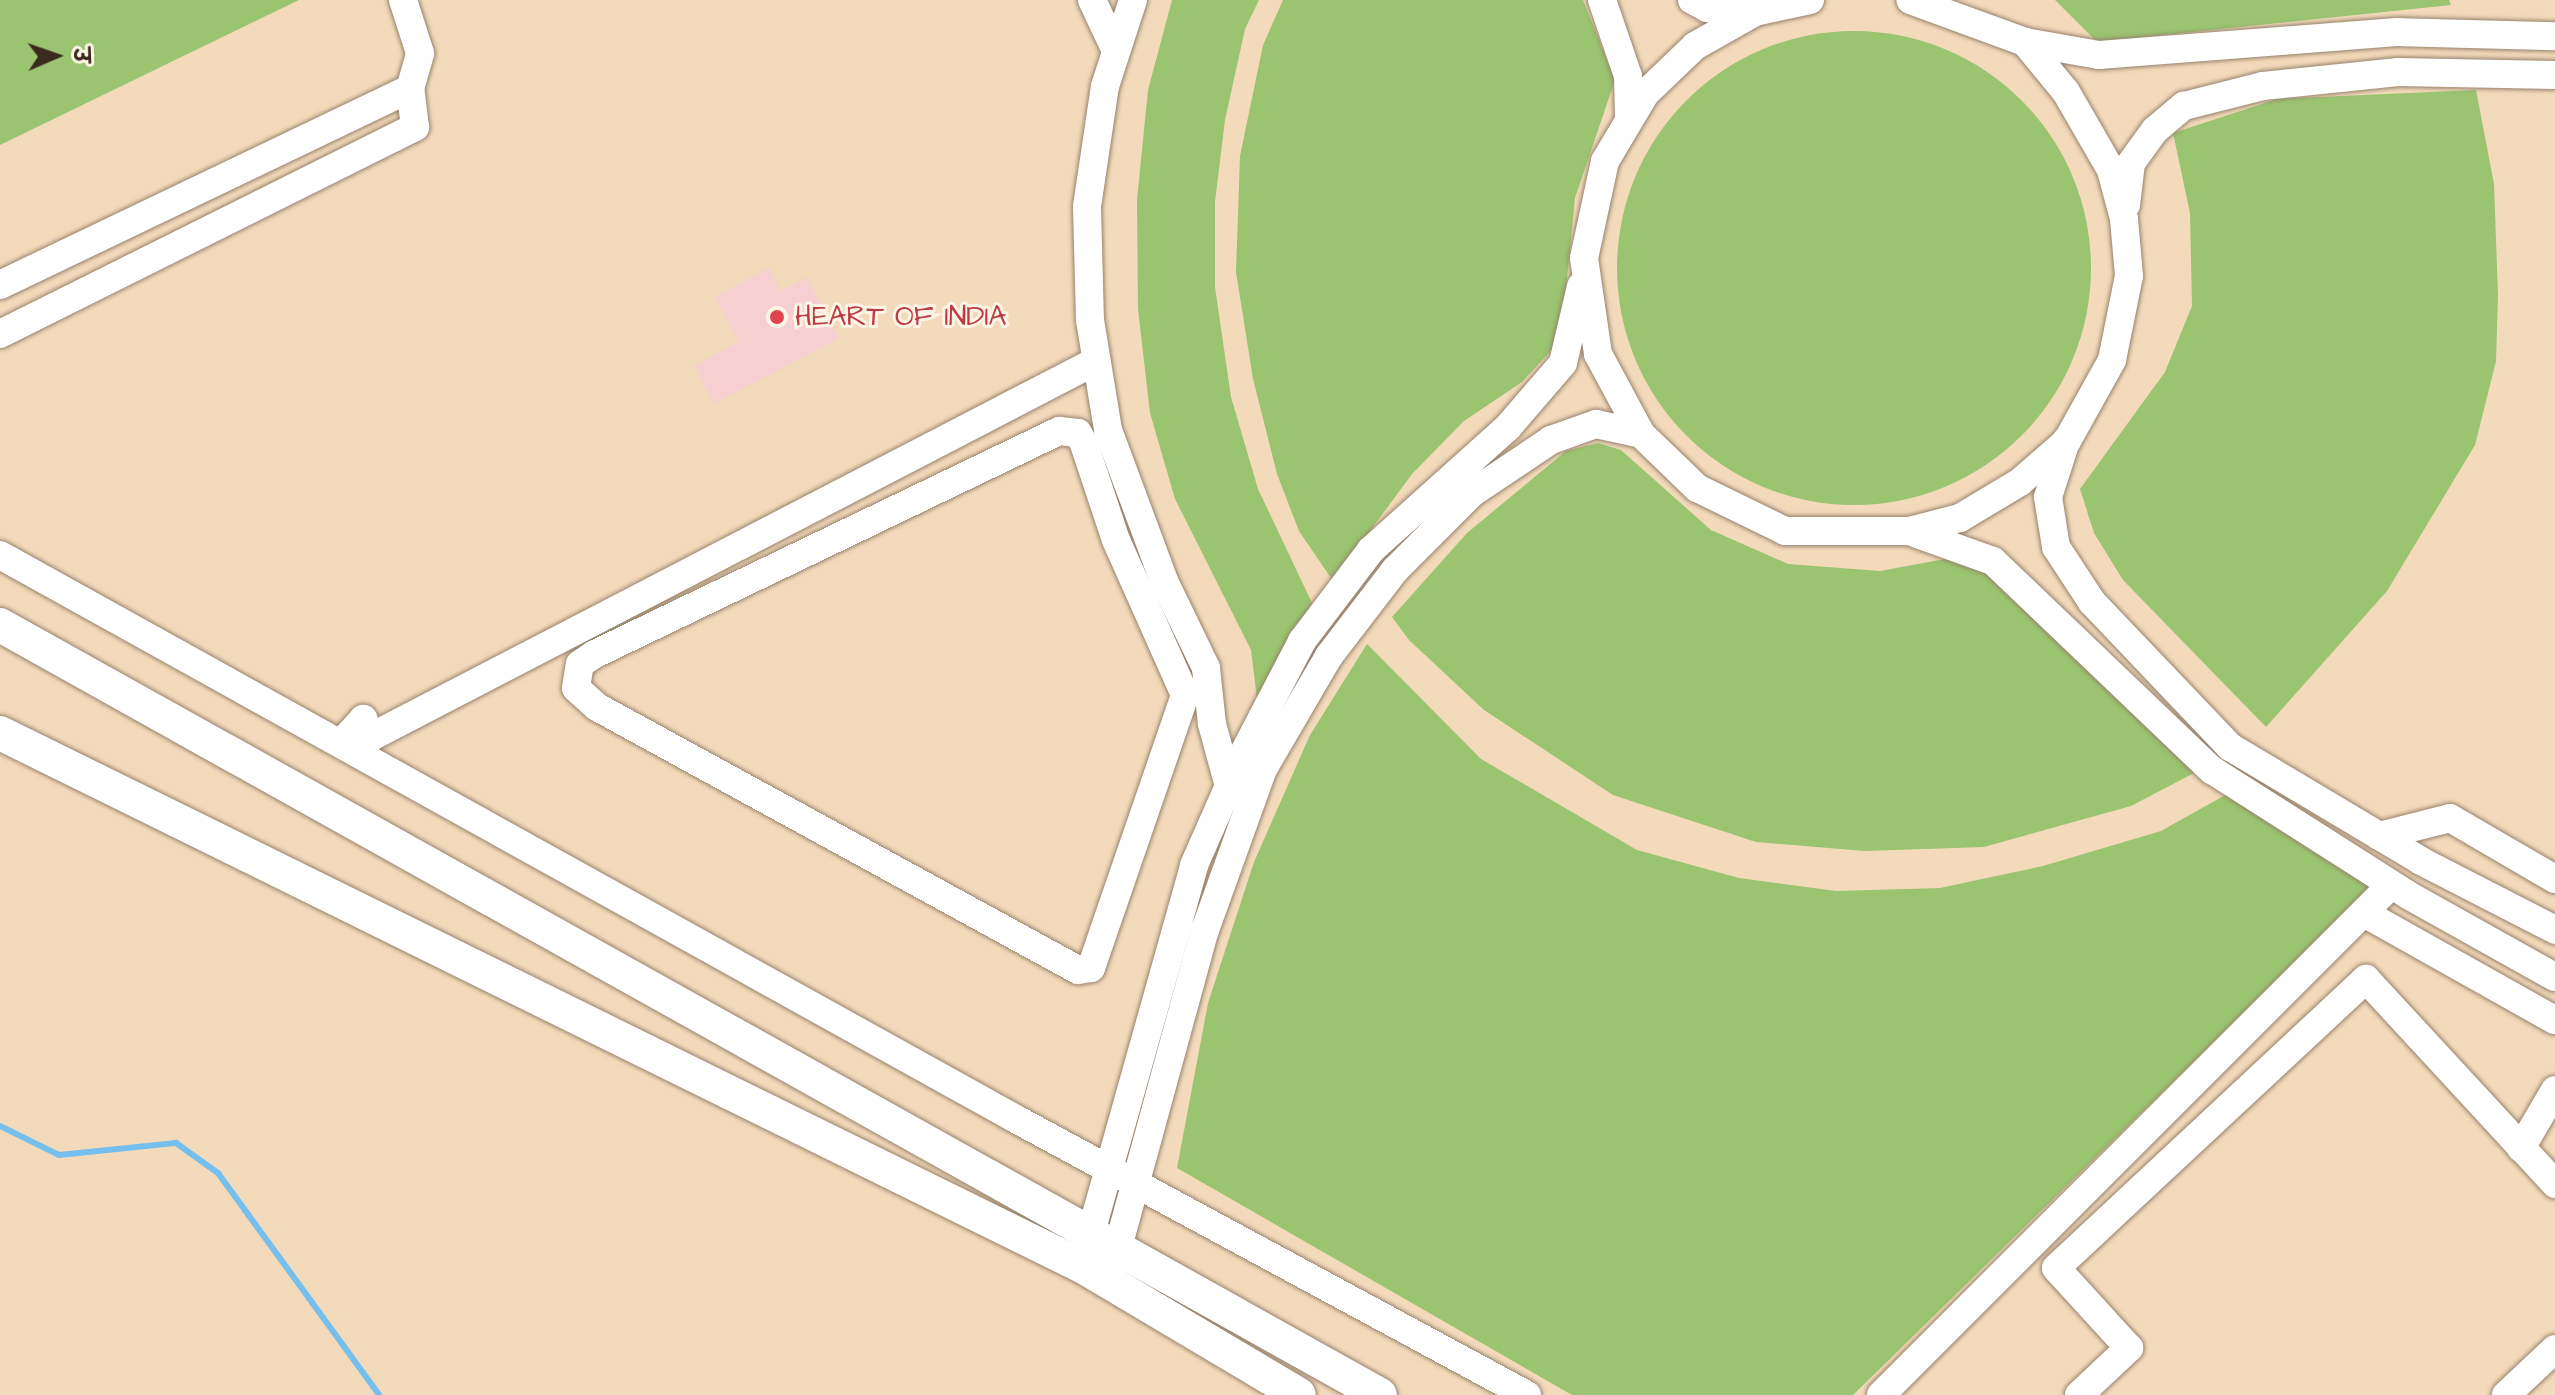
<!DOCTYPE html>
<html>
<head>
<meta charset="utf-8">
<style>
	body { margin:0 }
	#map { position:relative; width:2555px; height:1395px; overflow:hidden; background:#f3dabb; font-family:"Architects Daughter","Playpen Sans Deva",sans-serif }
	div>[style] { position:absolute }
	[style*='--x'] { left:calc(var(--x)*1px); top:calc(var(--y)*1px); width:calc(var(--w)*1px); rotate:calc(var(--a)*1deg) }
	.built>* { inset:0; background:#f7cfd1 }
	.green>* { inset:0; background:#9ac470 }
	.round { border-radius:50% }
	.stream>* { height:6px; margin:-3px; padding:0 3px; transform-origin:3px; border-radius:3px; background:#75bfee }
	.roads { filter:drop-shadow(0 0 2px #97826c) drop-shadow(0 0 2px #97826c) }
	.minor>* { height:28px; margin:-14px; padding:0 14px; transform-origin:14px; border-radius:14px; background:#fff }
	.major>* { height:34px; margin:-17px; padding:0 17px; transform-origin:17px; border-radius:17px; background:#fff }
	.dots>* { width:22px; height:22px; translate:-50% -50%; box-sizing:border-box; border:4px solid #fcf5e5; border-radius:50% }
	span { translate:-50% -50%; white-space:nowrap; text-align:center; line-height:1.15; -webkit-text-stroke:6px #fcf5e5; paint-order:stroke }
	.health-label { font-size:28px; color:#be3a42 }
	.left { translate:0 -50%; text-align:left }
	.north { position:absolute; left:16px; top:16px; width:80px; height:80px; -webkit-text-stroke:6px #fcf5e5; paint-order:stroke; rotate:88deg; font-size:22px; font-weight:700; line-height:32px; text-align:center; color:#3b2a1e }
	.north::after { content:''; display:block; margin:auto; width:28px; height:36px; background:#3b2a1e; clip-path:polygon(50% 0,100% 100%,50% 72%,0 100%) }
</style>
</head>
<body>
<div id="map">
	<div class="built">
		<div style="clip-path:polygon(769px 268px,781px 291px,807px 277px,839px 338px,714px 404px,694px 366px,738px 342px,715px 297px)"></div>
	</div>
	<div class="green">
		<div style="clip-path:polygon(0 0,299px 0,0 145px)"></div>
		<div style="clip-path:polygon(1172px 0,1259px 0,1245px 29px,1225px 120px,1215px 202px,1215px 287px,1231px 397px,1258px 489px,1313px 605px,1258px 707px,1251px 650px,1175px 499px,1150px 413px,1138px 309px,1137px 200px,1148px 90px)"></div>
		<div style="clip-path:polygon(1283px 0,1583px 0,1615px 80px,1575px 198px,1561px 340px,1522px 382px,1464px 421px,1412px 474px,1333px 581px,1299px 531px,1277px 474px,1253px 379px,1236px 272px,1240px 156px,1263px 45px)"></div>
		<div style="clip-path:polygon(2055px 0,2449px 0,2451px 5px,2097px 42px)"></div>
		<div class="round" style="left:1617px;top:31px;width:474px;height:474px"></div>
		<div style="clip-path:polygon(2476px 90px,2494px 184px,2498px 295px,2496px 361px,2475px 445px,2387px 591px,2266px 727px,2123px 580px,2094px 533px,2080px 489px,2165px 372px,2192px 306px,2190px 213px,2173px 133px,2277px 99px)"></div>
		<div style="clip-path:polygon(1598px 443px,1621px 450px,1711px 530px,1788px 564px,1880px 571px,1945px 559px,1985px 569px,2196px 772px,2131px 806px,1984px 847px,1864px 851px,1756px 842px,1613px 795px,1484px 710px,1409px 640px,1392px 617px,1467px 533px,1566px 451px)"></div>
		<div style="clip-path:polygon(1367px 644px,1481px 759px,1637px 850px,1739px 878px,1836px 891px,1940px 888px,2043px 866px,2161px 831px,2227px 794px,2373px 886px,1853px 1395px,1572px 1395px,1177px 1168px,1208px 1003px,1254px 862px,1310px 735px)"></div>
	</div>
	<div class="stream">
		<div style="--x:0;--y:1126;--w:66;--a:26.2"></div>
		<div style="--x:59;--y:1155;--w:118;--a:-5.9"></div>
		<div style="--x:176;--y:1143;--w:52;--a:35.5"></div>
		<div style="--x:218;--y:1173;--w:274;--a:54"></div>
	</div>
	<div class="roads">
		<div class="minor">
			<div style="--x:1092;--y:0;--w:56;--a:64.8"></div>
			<div style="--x:1133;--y:0;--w:90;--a:108"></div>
			<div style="--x:1105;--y:86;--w:122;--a:98.5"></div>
			<div style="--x:1087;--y:207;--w:113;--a:88.5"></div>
			<div style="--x:1090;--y:320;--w:111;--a:80.7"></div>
			<div style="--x:1108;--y:430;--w:163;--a:69.6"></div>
			<div style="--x:1165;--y:583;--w:94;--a:64.2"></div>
			<div style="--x:1206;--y:668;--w:56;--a:83.9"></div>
			<div style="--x:1212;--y:724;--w:64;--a:74.7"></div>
			<div style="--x:1602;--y:0;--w:80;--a:71.1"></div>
			<div style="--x:1628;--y:76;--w:40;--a:88.6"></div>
			<div style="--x:1692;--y:0;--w:17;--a:28"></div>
			<div style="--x:1707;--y:8;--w:48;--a:4.8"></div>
			<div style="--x:1810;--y:0;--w:56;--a:167.7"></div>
			<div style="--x:1755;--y:12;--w:69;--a:150.5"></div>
			<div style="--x:1695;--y:46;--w:69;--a:136.2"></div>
			<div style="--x:1645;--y:94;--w:78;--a:120.8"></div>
			<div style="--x:1605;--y:161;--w:99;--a:102.2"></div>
			<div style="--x:1584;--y:258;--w:97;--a:81.7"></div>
			<div style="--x:1598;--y:354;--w:91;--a:61.7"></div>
			<div style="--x:1641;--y:434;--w:78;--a:44"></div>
			<div style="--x:1697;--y:488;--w:98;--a:26"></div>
			<div style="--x:1785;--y:531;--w:124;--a:0"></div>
			<div style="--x:1909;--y:531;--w:53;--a:-14.3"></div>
			<div style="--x:1960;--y:518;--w:70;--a:-31"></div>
			<div style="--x:2020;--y:482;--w:62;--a:-41.1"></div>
			<div style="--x:2067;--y:441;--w:93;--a:-60.9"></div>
			<div style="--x:2112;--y:360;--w:86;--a:-78.6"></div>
			<div style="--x:2129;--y:276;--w:57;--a:-95"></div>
			<div style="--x:2124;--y:219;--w:51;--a:-104.9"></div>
			<div style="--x:2111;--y:170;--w:90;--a:-120"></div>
			<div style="--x:2066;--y:92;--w:65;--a:-129.4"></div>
			<div style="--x:2025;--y:42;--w:122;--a:-159.9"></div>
			<div style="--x:2025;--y:42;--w:75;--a:10"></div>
			<div style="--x:2099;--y:55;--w:299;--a:-4.4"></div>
			<div style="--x:2397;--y:32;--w:158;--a:1.5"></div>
			<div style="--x:2126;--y:205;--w:42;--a:-83.2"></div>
			<div style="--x:2131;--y:163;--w:41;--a:-54"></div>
			<div style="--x:2155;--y:130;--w:38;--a:-40"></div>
			<div style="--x:2184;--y:106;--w:81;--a:-14.2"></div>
			<div style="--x:2263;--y:86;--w:136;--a:-5.9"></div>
			<div style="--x:2398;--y:72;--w:157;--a:1.1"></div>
			<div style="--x:0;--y:285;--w:454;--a:-25.6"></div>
			<div style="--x:0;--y:334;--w:464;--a:-26.5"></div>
			<div style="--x:415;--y:127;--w:38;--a:-97"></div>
			<div style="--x:410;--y:89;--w:37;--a:-74"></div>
			<div style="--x:420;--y:53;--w:56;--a:-107.8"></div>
			<div style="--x:1059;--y:431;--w:19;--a:6"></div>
			<div style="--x:1078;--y:433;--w:13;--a:61"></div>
			<div style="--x:1084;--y:444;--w:101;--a:71.6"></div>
			<div style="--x:1116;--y:540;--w:170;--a:66"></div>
			<div style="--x:1185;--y:695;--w:289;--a:109"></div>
			<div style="--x:1091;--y:968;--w:13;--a:171"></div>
			<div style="--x:1078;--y:970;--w:548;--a:-151.33"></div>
			<div style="--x:597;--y:707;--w:28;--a:-138"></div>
			<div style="--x:576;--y:688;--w:24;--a:-81"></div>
			<div style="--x:580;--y:664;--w:18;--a:-34"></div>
			<div style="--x:595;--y:654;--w:515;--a:-25.67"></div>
			<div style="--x:2066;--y:441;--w:59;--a:107.8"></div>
			<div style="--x:2048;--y:497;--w:51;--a:80.9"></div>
			<div style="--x:2056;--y:547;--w:66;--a:56.8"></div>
			<div style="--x:2092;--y:602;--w:200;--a:46.4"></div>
			<div style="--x:2230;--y:747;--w:222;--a:30.8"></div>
			<div style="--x:2421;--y:861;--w:151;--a:27.2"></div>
			<div style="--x:1909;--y:531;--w:89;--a:19.7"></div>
			<div style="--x:1993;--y:561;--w:303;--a:43.7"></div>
			<div style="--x:2212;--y:770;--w:232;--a:32.5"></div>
			<div style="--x:2408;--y:895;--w:168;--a:29.2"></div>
			<div style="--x:0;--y:555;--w:1160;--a:29.04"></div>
			<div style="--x:1014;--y:1118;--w:583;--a:28.37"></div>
			<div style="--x:341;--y:743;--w:33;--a:-47"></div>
			<div style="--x:363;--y:719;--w:20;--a:66"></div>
			<div style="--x:371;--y:737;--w:817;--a:-27.41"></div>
			<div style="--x:2379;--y:836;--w:73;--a:-14.2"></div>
			<div style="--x:2450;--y:818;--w:121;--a:30.2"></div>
			<div style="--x:2364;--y:913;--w:219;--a:29.3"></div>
			<div style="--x:2521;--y:1148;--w:67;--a:-59.6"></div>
			<div style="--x:1085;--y:1254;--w:404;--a:-74.3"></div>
			<div style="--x:1194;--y:865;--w:119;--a:-66.2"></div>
			<div style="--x:1242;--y:756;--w:130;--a:-62.4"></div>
			<div style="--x:1302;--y:641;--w:114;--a:-52.8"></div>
			<div style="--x:1371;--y:550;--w:184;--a:-41.9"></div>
			<div style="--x:1508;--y:427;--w:84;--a:-49.3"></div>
			<div style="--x:1563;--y:363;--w:79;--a:-76.8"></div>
			<div style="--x:1112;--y:1269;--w:352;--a:-74.7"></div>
			<div style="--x:1205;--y:930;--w:171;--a:-70.2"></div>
			<div style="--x:1263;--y:769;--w:131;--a:-59.7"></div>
			<div style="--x:1329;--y:656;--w:108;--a:-52.5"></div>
			<div style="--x:1395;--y:570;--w:109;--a:-45"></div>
			<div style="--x:1472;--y:493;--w:95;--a:-33.9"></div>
			<div style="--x:1551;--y:440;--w:48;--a:-19.6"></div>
			<div style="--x:1596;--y:424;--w:46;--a:12.5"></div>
			<div style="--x:1881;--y:1395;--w:721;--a:-45"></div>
			<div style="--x:2079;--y:1395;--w:69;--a:-43.2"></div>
			<div style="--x:2129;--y:1348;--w:108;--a:-132.4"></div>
			<div style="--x:2056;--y:1268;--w:424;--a:-43"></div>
			<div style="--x:2366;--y:979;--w:279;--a:47.3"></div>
			<div style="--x:2506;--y:1395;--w:67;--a:-43.2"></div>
		</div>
		<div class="major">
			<div style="--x:0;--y:625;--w:1580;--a:29.16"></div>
			<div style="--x:0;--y:733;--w:1206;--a:26.23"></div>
			<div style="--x:1082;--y:1266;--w:252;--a:30.7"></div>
		</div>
	</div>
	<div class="dots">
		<div style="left:777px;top:317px;background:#e0444e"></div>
	</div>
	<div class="health-label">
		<span class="left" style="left:795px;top:317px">HEART OF INDIA</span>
	</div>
	<div class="north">उ</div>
</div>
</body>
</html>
